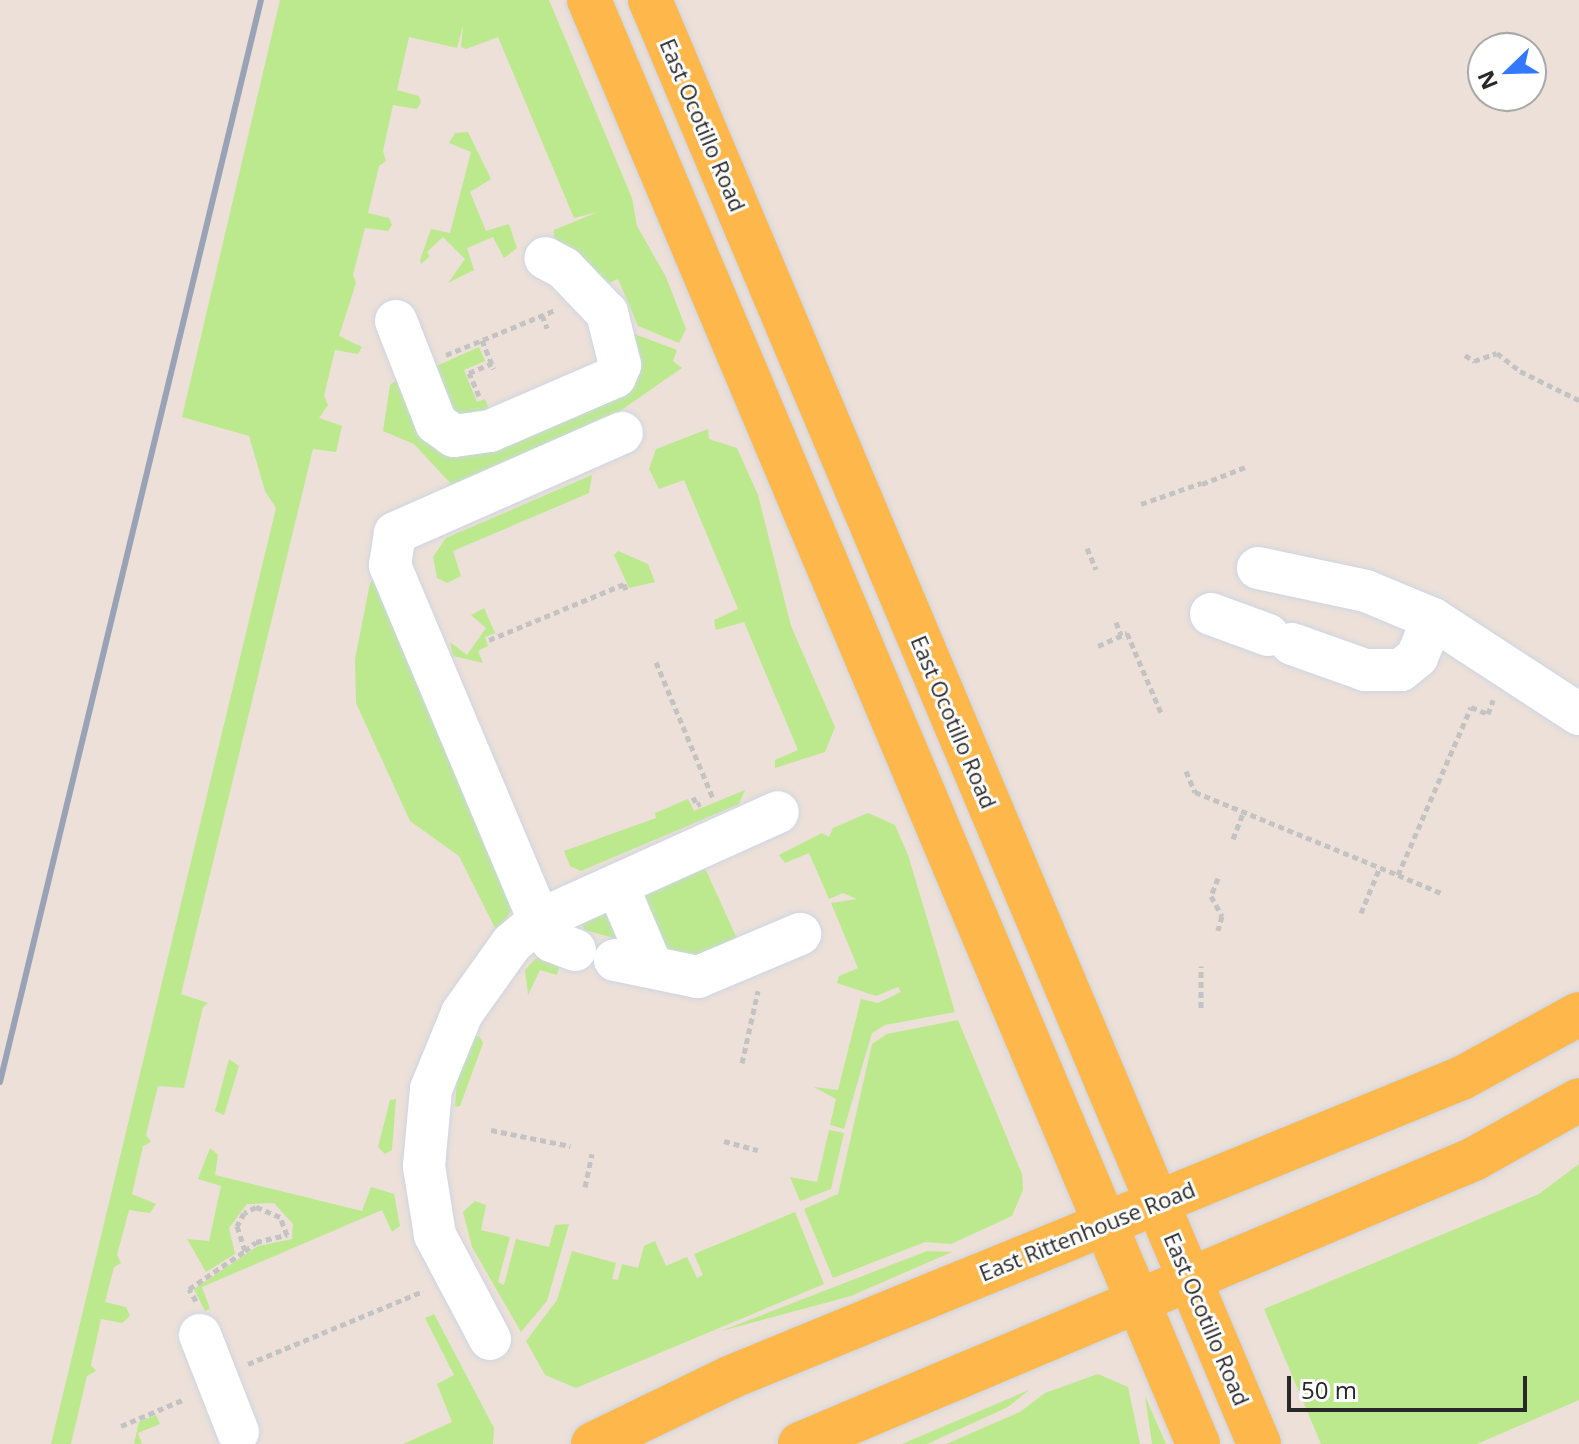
<!DOCTYPE html>
<html>
<head>
<meta charset="utf-8">
<style>
	body { margin:0 }
	#map { position:relative; width:1579px; height:1444px; overflow:hidden; background:#ece0d8; font-family:"Open Sans",sans-serif }
	div>[style] { position:absolute }
	[style*='--x'] { left:calc(var(--x)*1px); top:calc(var(--y)*1px); width:calc(var(--w)*1px); rotate:calc(var(--a)*1deg) }
	.green>* { inset:0; background:#bce98e }
	.path>* { height:5px; margin-top:-2.5px; transform-origin:0; background:repeating-linear-gradient(90deg,#c3c3c3 0 6px,transparent 0 10px) }
	.roads { filter:drop-shadow(0 0 2px #cdd5e3) drop-shadow(0 0 2px #cdd5e3) }
	.minor>* { height:42px; margin:-21px; padding:0 21px; transform-origin:21px; border-radius:21px; background:#fff }
	.major>* { height:44px; margin:-22px; padding:0 22px; transform-origin:22px; border-radius:22px; background:#feb74b }
	.rail>* { height:6px; margin:-3px; padding:0 3px; transform-origin:3px; border-radius:3px; background:#9aa2b5 }
	span { translate:-50% -50%; white-space:nowrap; text-align:center; line-height:1.15; -webkit-text-stroke:6px #fff; paint-order:stroke }
	.street-label { font-size:22px; color:#282828 }
	.north { position:absolute; left:1467px; top:32px; width:80px; height:80px; box-sizing:border-box; background:#fff; border:2px solid #a9a9a9; border-radius:50%; rotate:247deg; font-size:22px; font-weight:700; line-height:32px; text-align:center; color:#282828 }
	.north::after { content:''; display:block; margin:auto; width:28px; height:36px; background:#3279ff; clip-path:polygon(50% 0,100% 100%,50% 72%,0 100%) }
	.scale { position:absolute; left:1287px; top:1376px; width:240px; height:36px; box-sizing:border-box; border:4px solid #282828; border-top:0; padding-left:10px; font-size:24px; line-height:28px; white-space:nowrap; color:#282828; -webkit-text-stroke:6px #fff; paint-order:stroke }
</style>
</head>
<body>
<div id="map">
	<div class="green">
		<div style="clip-path:polygon(280px 0,549px 0,632px 198px,637px 226px,666px 277px,686px 329px,679px 343px,638px 326px,618px 279px,595px 289px,554px 241px,554px 230px,598px 212px,574px 218px,498px 37px,466px 49px,461px 47px,463px 26px,457px 48px,409px 37px,397px 90px,419px 96px,421px 102px,417px 109px,393px 105px,383px 151px,386px 161px,379px 166px,368px 213px,389px 218px,392px 225px,388px 231px,365px 228px,353px 275px,356px 283px,339px 336px,362px 347px,358px 354px,335px 350px,324px 396px,328px 405px,319px 418px,342px 426px,336px 452px,313px 449px,181px 994px,208px 1003px,203px 1007px,184px 1088px,158px 1086px,146px 1135px,151px 1142px,143px 1146px,132px 1194px,156px 1204px,150px 1213px,129px 1210px,117px 1255px,121px 1263px,114px 1267px,105px 1302px,126px 1307px,130px 1316px,122px 1323px,101px 1319px,91px 1365px,96px 1371px,87px 1376px,71px 1444px,51px 1444px,276px 508px,265px 491px,249px 436px,182px 417px)"></div>
		<div style="clip-path:polygon(468px 132px,491px 179px,470px 192px,486px 231px,509px 224px,517px 248px,504px 258px,493px 237px,467px 248px,474px 270px,448px 283px,465px 259px,443px 237px,427px 252px,430px 256px,421px 264px,420px 260px,431px 229px,450px 233px,471px 152px,449px 143px,455px 133px)"></div>
		<div style="clip-path:polygon(614px 290px,632px 333px,677px 350px,673px 361px,682px 368px,617px 413px,452px 485px,414px 444px,383px 431px,390px 385px,397px 379px,427px 426px,617px 384px,602px 295px)"></div>
		<div style="clip-path:polygon(479px 347px,485px 361px,464px 370px,477px 402px,485px 399px,492px 416px,460px 425px,432px 368px)"></div>
		<div style="clip-path:polygon(708px 429px,709px 439px,737px 448px,758px 495px,791px 626px,835px 727px,825px 752px,775px 768px,775px 760px,798px 750px,744px 622px,716px 630px,714px 620px,738px 609px,684px 480px,659px 489px,649px 469px,656px 449px)"></div>
		<div style="clip-path:polygon(592px 475px,589px 493px,453px 551px,461px 576px,447px 583px,437px 578px,433px 557px,446px 538px)"></div>
		<div style="clip-path:polygon(618px 551px,648px 564px,655px 582px,629px 588px,614px 555px)"></div>
		<div style="clip-path:polygon(377px 577px,514px 907px,497px 932px,459px 856px,410px 821px,356px 703px,355px 659px,370px 583px)"></div>
		<div style="clip-path:polygon(484px 608px,495px 633px,485px 637px,488px 646px,478px 651px,483px 663px,453px 656px,450px 642px,467px 655px,486px 628px,471px 615px)"></div>
		<div style="clip-path:polygon(745px 790px,739px 804px,581px 871px,570px 866px,564px 851px,656px 818px,655px 813px,688px 799px,694px 811px)"></div>
		<div style="clip-path:polygon(868px 813px,895px 825px,908px 855px,955px 1012px,885px 1025px,872px 1033px,844px 1129px,830px 1125px,836px 1099px,814px 1087px,838px 1090px,861px 999px,878px 1003px,901px 992px,898px 987px,876px 996px,837px 983px,839px 976px,858px 968px,831px 903px,857px 899px,843px 893px,829px 899px,809px 853px,785px 863px,779px 855px,822px 833px,829px 837px,833px 828px)"></div>
		<div style="clip-path:polygon(705px 868px,738px 941px,699px 956px,653px 945px,638px 896px)"></div>
		<div style="clip-path:polygon(610px 908px,618px 939px,584px 930px,582px 921px)"></div>
		<div style="clip-path:polygon(540px 954px,560px 964px,557px 975px,540px 970px,528px 995px,525px 970px)"></div>
		<div style="clip-path:polygon(958px 1020px,1022px 1174px,1023px 1190px,1012px 1216px,951px 1244px,925px 1242px,833px 1278px,804px 1209px,838px 1194px,872px 1044px,887px 1034px)"></div>
		<div style="clip-path:polygon(479px 1036px,483px 1043px,460px 1106px,455px 1107px,457px 1079px,472px 1037px)"></div>
		<div style="clip-path:polygon(229px 1059px,239px 1066px,224px 1115px,215px 1111px)"></div>
		<div style="clip-path:polygon(396px 1099px,392px 1150px,385px 1154px,378px 1147px,390px 1100px)"></div>
		<div style="clip-path:polygon(829px 1130px,844px 1133px,831px 1189px,800px 1201px,790px 1177px,817px 1182px)"></div>
		<div style="clip-path:polygon(210px 1148px,218px 1155px,215px 1175px,362px 1211px,371px 1187px,394px 1194px,400px 1226px,392px 1232px,382px 1210px,202px 1287px,210px 1309px,205px 1311px,194px 1289px,258px 1246px,292px 1239px,293px 1224px,274px 1203px,247px 1204px,229px 1228px,235px 1254px,206px 1272px,187px 1239px,209px 1241px,221px 1186px,198px 1179px)"></div>
		<div style="clip-path:polygon(1579px 1164px,1579px 1400px,1477px 1444px,1321px 1444px,1264px 1309px,1539px 1194px)"></div>
		<div style="clip-path:polygon(475px 1201px,486px 1205px,481px 1230px,510px 1237px,498px 1282px,504px 1285px,516px 1239px,549px 1247px,555px 1225px,569px 1224px,547px 1301px,521px 1332px,472px 1247px,463px 1212px)"></div>
		<div style="clip-path:polygon(795px 1212px,824px 1284px,576px 1388px,545px 1375px,526px 1341px,557px 1300px,572px 1251px,616px 1263px,612px 1279px,618px 1280px,622px 1264px,638px 1268px,644px 1246px,655px 1241px,666px 1266px,687px 1257px,697px 1278px,703px 1275px,694px 1254px)"></div>
		<div style="clip-path:polygon(927px 1251px,952px 1252px,851px 1296px,721px 1331px)"></div>
		<div style="clip-path:polygon(434px 1314px,494px 1428px,493px 1444px,403px 1444px,452px 1422px,437px 1384px,454px 1375px,425px 1318px)"></div>
		<div style="clip-path:polygon(1098px 1374px,1128px 1387px,1140px 1444px,946px 1444px,1020px 1412px,1045px 1393px)"></div>
		<div style="clip-path:polygon(1029px 1390px,1008px 1407px,927px 1444px,902px 1444px)"></div>
		<div style="clip-path:polygon(1145px 1396px,1166px 1444px,1152px 1444px)"></div>
		<div style="clip-path:polygon(156px 1415px,160px 1424px,138px 1433px,142px 1444px,134px 1444px,139px 1422px)"></div>
	</div>
	<div class="path">
		<div style="--x:542;--y:315;--w:14;--a:69"></div>
		<div style="--x:482;--y:340;--w:31;--a:68"></div>
		<div style="--x:446;--y:355;--w:118;--a:-22.4"></div>
		<div style="--x:1465;--y:355;--w:11;--a:34"></div>
		<div style="--x:1474;--y:361;--w:24;--a:-19"></div>
		<div style="--x:1497;--y:353;--w:29;--a:38"></div>
		<div style="--x:1520;--y:371;--w:66;--a:26.2"></div>
		<div style="--x:479;--y:396;--w:25;--a:-113"></div>
		<div style="--x:469;--y:373;--w:25;--a:-23"></div>
		<div style="--x:1202;--y:484;--w:49;--a:-21.4"></div>
		<div style="--x:1141;--y:504;--w:64;--a:-19.3"></div>
		<div style="--x:1087;--y:548;--w:23;--a:67"></div>
		<div style="--x:1116;--y:622;--w:14;--a:69"></div>
		<div style="--x:489;--y:640;--w:146;--a:-22.5"></div>
		<div style="--x:624;--y:584;--w:6;--a:72"></div>
		<div style="--x:1098;--y:646;--w:32;--a:-24"></div>
		<div style="--x:1127;--y:633;--w:89;--a:66.9"></div>
		<div style="--x:656;--y:662;--w:147;--a:67.3"></div>
		<div style="--x:1186;--y:771;--w:23;--a:67"></div>
		<div style="--x:1195;--y:792;--w:219;--a:22.2"></div>
		<div style="--x:1398;--y:875;--w:183;--a:-66.5"></div>
		<div style="--x:1471;--y:707;--w:18;--a:22"></div>
		<div style="--x:1488;--y:714;--w:15;--a:-70"></div>
		<div style="--x:693;--y:797;--w:9;--a:63"></div>
		<div style="--x:697;--y:805;--w:4;--a:-27"></div>
		<div style="--x:1233;--y:839;--w:30;--a:-69"></div>
		<div style="--x:1398;--y:875;--w:47;--a:22.7"></div>
		<div style="--x:1218;--y:878;--w:19;--a:111"></div>
		<div style="--x:1211;--y:896;--w:23;--a:61"></div>
		<div style="--x:1222;--y:916;--w:15;--a:106"></div>
		<div style="--x:1361;--y:913;--w:50;--a:-67.6"></div>
		<div style="--x:1201;--y:1008;--w:42;--a:-90"></div>
		<div style="--x:742;--y:1063;--w:74;--a:-77.5"></div>
		<div style="--x:491;--y:1130;--w:81;--a:11.4"></div>
		<div style="--x:724;--y:1141;--w:35;--a:15"></div>
		<div style="--x:585;--y:1187;--w:34;--a:-78"></div>
		<div style="--x:196;--y:1301;--w:14;--a:-120"></div>
		<div style="--x:189;--y:1289;--w:68;--a:-34.2"></div>
		<div style="--x:245;--y:1251;--w:14;--a:-39"></div>
		<div style="--x:256;--y:1242;--w:32;--a:-13"></div>
		<div style="--x:287;--y:1235;--w:19;--a:-111"></div>
		<div style="--x:280;--y:1217;--w:26;--a:-157"></div>
		<div style="--x:256;--y:1207;--w:13;--a:153"></div>
		<div style="--x:244;--y:1213;--w:15;--a:118"></div>
		<div style="--x:237;--y:1226;--w:26;--a:72"></div>
		<div style="--x:248;--y:1364;--w:190;--a:-22.6"></div>
		<div style="--x:121;--y:1426;--w:69;--a:-22.9"></div>
	</div>
	<div class="roads">
		<div class="minor">
			<div style="--x:396;--y:321;--w:110;--a:68.6"></div>
			<div style="--x:436;--y:423;--w:22;--a:36"></div>
			<div style="--x:454;--y:436;--w:36;--a:-8"></div>
			<div style="--x:490;--y:431;--w:136;--a:-23.4"></div>
			<div style="--x:615;--y:377;--w:13;--a:-67"></div>
			<div style="--x:620;--y:365;--w:54;--a:-104"></div>
			<div style="--x:607;--y:313;--w:62;--a:-133.7"></div>
			<div style="--x:564;--y:268;--w:21;--a:-152"></div>
			<div style="--x:1258;--y:568;--w:110;--a:12"></div>
			<div style="--x:1366;--y:591;--w:73;--a:22.7"></div>
			<div style="--x:1433;--y:619;--w:174;--a:33.1"></div>
			<div style="--x:1211;--y:614;--w:61;--a:20.2"></div>
			<div style="--x:1292;--y:644;--w:77;--a:19.6"></div>
			<div style="--x:1365;--y:670;--w:36;--a:0"></div>
			<div style="--x:1401;--y:670;--w:21;--a:-39"></div>
			<div style="--x:1417;--y:657;--w:41;--a:-67.2"></div>
			<div style="--x:617;--y:885;--w:89;--a:66.9"></div>
			<div style="--x:575;--y:950;--w:25;--a:-159"></div>
			<div style="--x:552;--y:941;--w:25;--a:-122"></div>
			<div style="--x:539;--y:920;--w:385;--a:-112.8"></div>
			<div style="--x:390;--y:565;--w:32;--a:-81"></div>
			<div style="--x:395;--y:533;--w:248;--a:-23.8"></div>
			<div style="--x:615;--y:960;--w:85;--a:11.6"></div>
			<div style="--x:698;--y:977;--w:111;--a:-22.9"></div>
			<div style="--x:200;--y:1335;--w:104;--a:68.6"></div>
			<div style="--x:490;--y:1339;--w:118;--a:-117.9"></div>
			<div style="--x:435;--y:1235;--w:70;--a:-99.1"></div>
			<div style="--x:424;--y:1166;--w:77;--a:-84.8"></div>
			<div style="--x:431;--y:1089;--w:82;--a:-67.8"></div>
			<div style="--x:462;--y:1013;--w:86;--a:-54.5"></div>
			<div style="--x:512;--y:943;--w:35;--a:-40"></div>
			<div style="--x:539;--y:920;--w:262;--a:-24.3"></div>
		</div>
		<div class="major">
			<div style="--x:589;--y:0;--w:1567;--a:67.13"></div>
			<div style="--x:650;--y:0;--w:1567;--a:67.13"></div>
			<div style="--x:593;--y:1444;--w:153;--a:-25.9"></div>
			<div style="--x:731;--y:1377;--w:790;--a:-22.25"></div>
			<div style="--x:1462;--y:1078;--w:133;--a:-28.7"></div>
			<div style="--x:800;--y:1444;--w:732;--a:-22.92"></div>
			<div style="--x:1474;--y:1159;--w:120;--a:-29.3"></div>
		</div>
	</div>
	<div class="rail">
		<div style="--x:0;--y:1082;--w:1113;--a:-76.44"></div>
	</div>
	<div class="street-label">
		<span style="left:703px;top:125px;rotate:67deg">East Ocotillo Road</span>
		<span style="left:954px;top:722px;rotate:67deg">East Ocotillo Road</span>
		<span style="left:1087px;top:1231px;rotate:-22deg">East Rittenhouse Road</span>
		<span style="left:1207px;top:1319px;rotate:67deg">East Ocotillo Road</span>
	</div>
	<div class="north">N</div>
	<div class="scale">50 m</div>
</div>
</body>
</html>
